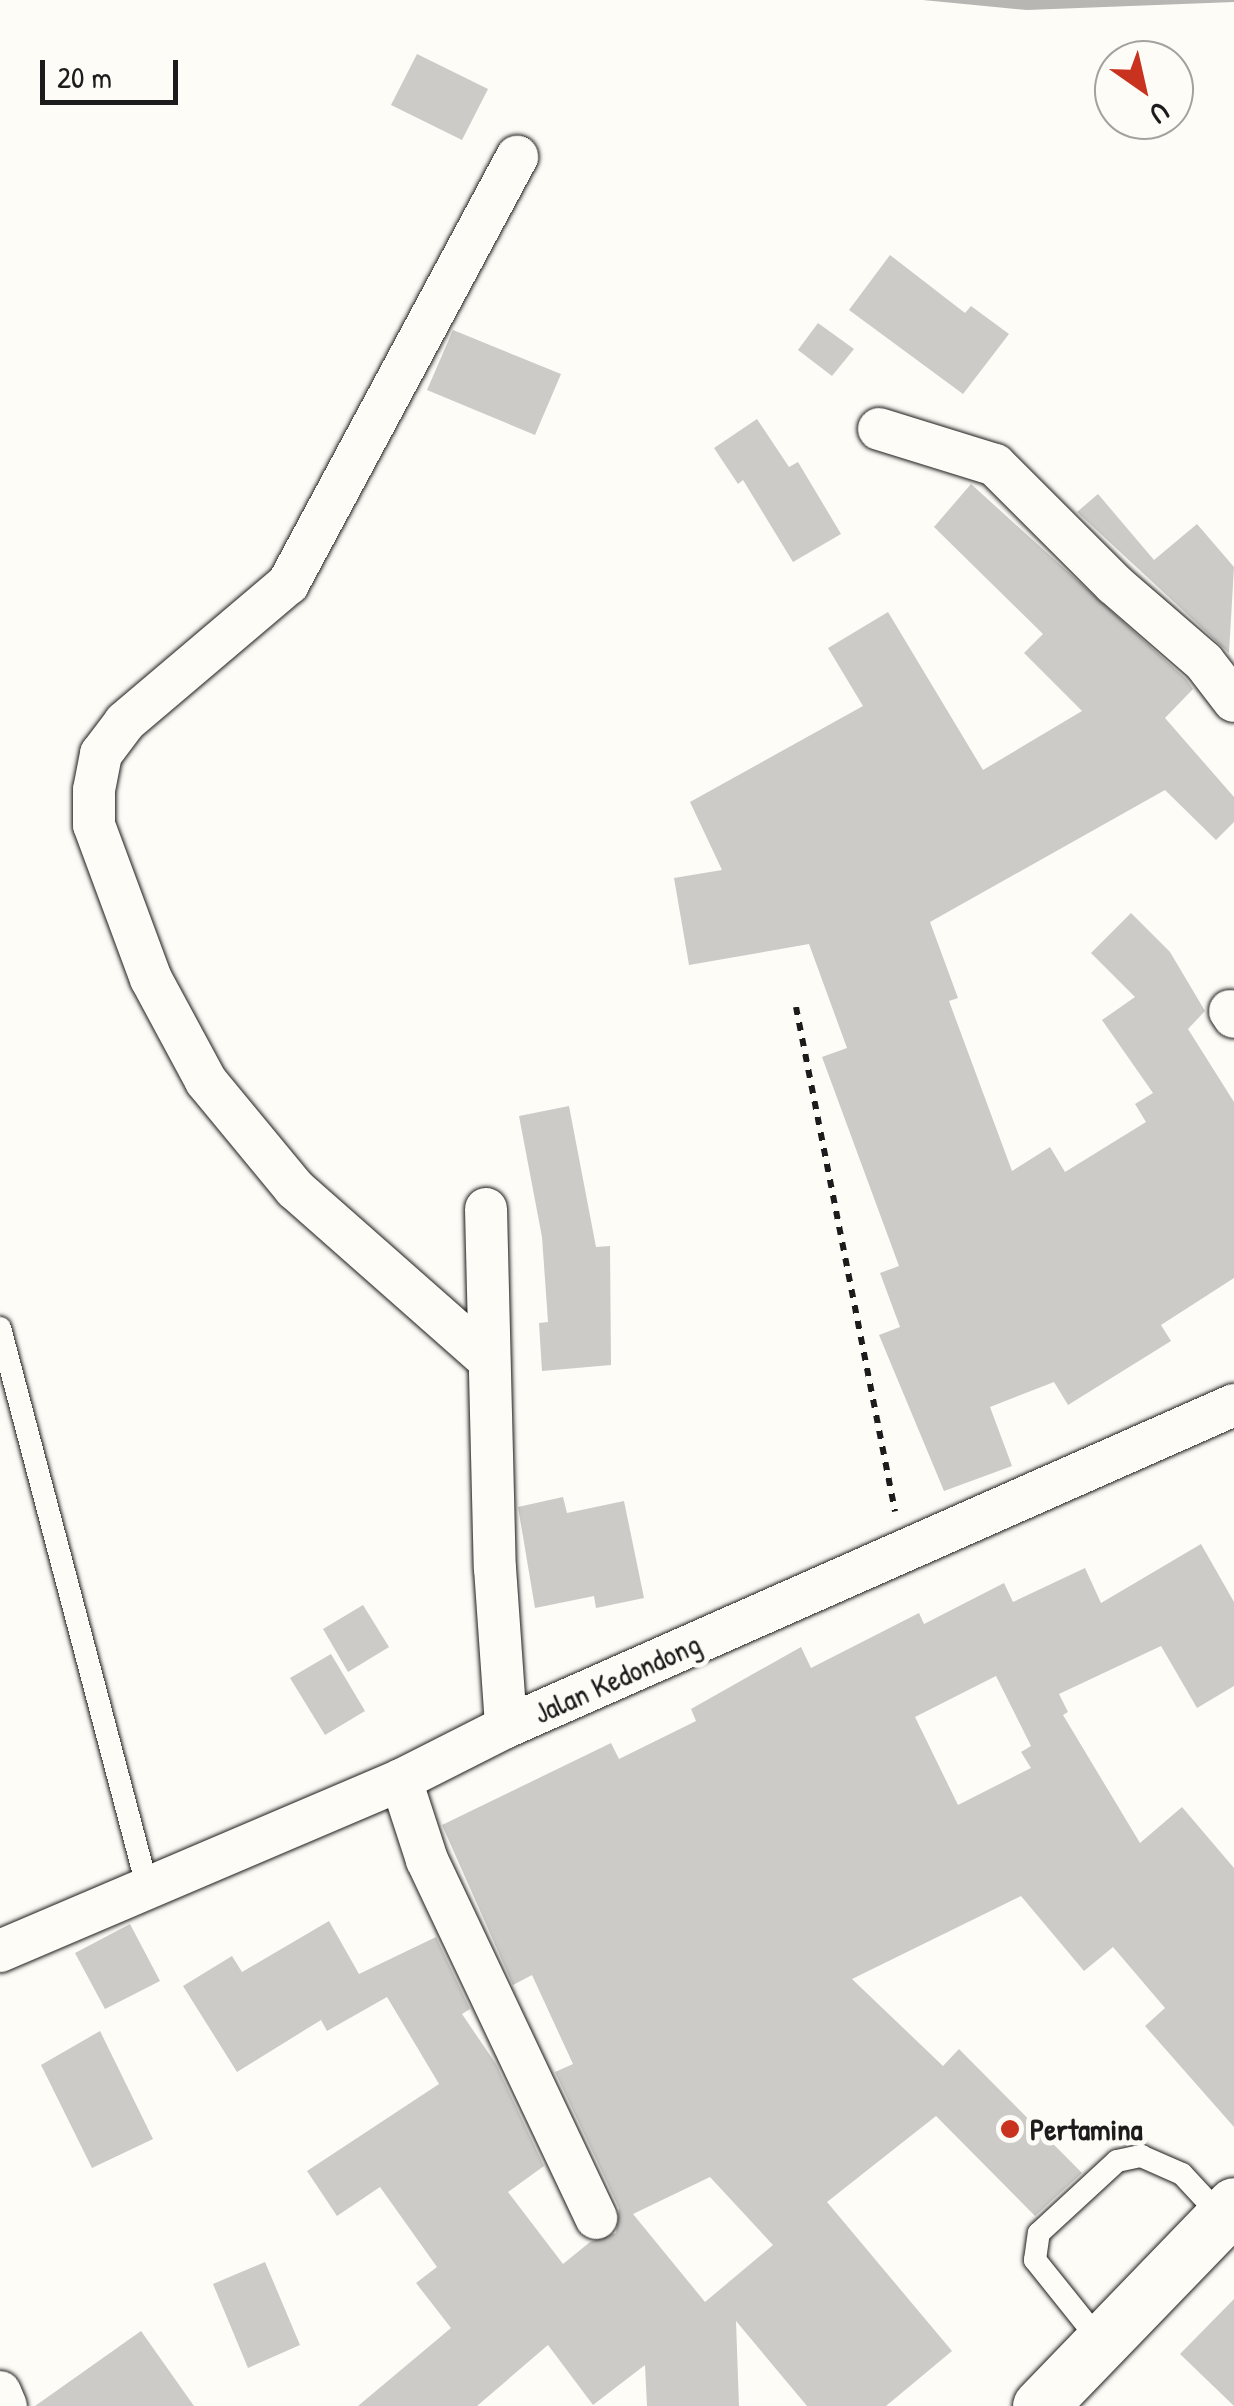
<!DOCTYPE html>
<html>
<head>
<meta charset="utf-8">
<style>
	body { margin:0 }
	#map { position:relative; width:1234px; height:2406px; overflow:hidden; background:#fdfcf7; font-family:"Patrick Hand",sans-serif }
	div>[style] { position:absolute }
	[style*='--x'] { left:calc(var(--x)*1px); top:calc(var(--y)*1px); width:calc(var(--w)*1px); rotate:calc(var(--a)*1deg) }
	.water>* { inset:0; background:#b7b6b2 }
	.building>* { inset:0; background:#cccbc8 }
	.path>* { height:6px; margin-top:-3px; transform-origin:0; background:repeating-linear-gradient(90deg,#1c1c1c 0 8px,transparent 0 16px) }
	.roads { filter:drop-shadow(0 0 2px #1c1c1c) drop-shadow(0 0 2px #1c1c1c) }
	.lane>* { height:22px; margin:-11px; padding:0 11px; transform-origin:11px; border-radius:11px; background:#fdfcf7 }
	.street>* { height:42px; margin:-21px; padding:0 21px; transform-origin:21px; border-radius:21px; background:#fdfcf7 }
	.secondary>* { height:55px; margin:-27.5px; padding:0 27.5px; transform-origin:27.5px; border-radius:27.5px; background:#fdfcf7 }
	.dots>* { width:28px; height:28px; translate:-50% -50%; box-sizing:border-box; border:5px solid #fdfcf7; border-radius:50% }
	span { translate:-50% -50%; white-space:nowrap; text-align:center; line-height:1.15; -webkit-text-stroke:10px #fdfcf7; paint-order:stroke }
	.street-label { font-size:30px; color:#1c1c1c }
	.poi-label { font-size:30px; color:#1c1c1c; font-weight:700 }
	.left { translate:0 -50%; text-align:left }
	.north { position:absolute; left:1094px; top:40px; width:100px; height:100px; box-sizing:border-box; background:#fdfcf7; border:2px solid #a3a29f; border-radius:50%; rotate:146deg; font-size:28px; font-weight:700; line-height:40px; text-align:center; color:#1c1c1c }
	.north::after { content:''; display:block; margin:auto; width:35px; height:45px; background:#c8321e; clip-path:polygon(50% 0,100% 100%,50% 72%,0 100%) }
	.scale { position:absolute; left:40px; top:60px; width:138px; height:45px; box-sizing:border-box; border:5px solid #1c1c1c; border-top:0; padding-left:12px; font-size:30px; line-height:35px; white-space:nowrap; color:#1c1c1c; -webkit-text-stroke:8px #fdfcf7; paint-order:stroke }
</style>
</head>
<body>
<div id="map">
	<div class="water">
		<div style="clip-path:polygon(923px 0,1234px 0,1234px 2px,1027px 10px)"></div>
	</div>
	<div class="building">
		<div style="clip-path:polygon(417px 54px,488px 89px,462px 140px,391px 105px)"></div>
		<div style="clip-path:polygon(890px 255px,965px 313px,971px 306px,1009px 334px,963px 394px,849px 310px)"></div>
		<div style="clip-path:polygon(818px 323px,854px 349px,832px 376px,798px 350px)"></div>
		<div style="clip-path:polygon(453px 330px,561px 374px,535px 435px,427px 390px)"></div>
		<div style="clip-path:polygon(757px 419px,789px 467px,798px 462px,841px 534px,793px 562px,743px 480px,738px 484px,714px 448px)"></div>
		<div style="clip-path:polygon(971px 484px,1186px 679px,1193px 689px,1165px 718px,1234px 797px,1234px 822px,1216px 840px,1165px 790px,930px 922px,958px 998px,949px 1001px,1012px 1171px,1050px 1147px,1065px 1172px,1146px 1122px,1135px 1104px,1153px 1093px,1102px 1020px,1135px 997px,1091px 953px,1131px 913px,1170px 952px,1205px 1011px,1188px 1029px,1234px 1102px,1234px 1278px,1161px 1325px,1171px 1341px,1068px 1405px,1054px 1382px,990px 1407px,1012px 1466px,944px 1491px,879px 1335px,900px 1327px,880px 1273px,899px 1266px,822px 1057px,847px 1048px,809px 944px,689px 965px,674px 878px,722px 870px,690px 802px,863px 706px,828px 648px,888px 612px,983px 770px,1082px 711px,1024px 653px,1043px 634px,934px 527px)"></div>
		<div style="clip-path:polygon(1098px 494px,1154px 560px,1197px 524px,1234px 567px,1229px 653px,1077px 512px)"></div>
		<div style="clip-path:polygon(569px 1106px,596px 1247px,610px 1246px,611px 1365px,542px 1371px,539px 1323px,548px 1322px,542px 1237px,519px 1116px)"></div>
		<div style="clip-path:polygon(563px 1497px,567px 1513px,624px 1501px,644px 1598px,596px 1608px,594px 1596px,535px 1608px,518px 1507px)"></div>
		<div style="clip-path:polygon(evenodd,1201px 1544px,1234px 1602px,1234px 1686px,1197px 1708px,1161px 1646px,1059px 1694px,1068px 1712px,1063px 1715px,1140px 1843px,1182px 1807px,1234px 1868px,1234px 2127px,1145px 2026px,1165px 2008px,1113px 1947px,1084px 1971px,1021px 1896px,852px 1979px,943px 2066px,959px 2049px,1082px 2173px,1035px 2216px,936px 2116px,827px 2202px,952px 2351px,886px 2406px,807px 2406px,736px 2321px,739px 2406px,647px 2406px,645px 2365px,593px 2405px,548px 2345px,477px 2406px,358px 2406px,451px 2328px,416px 2283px,437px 2267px,380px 2187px,337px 2216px,307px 2171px,439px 2084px,387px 1997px,327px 2031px,321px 2020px,237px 2072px,183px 1986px,232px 1956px,242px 1972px,329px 1921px,359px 1974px,436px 1937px,470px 2009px,462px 2014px,496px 2064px,544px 2166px,508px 2192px,563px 2264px,590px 2242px,616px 2233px,619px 2208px,555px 2072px,573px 2064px,532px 1975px,513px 1985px,442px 1825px,611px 1743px,619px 1759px,696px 1721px,691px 1709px,801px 1647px,811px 1668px,919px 1613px,924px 1624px,1004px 1583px,1013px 1602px,1085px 1568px,1101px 1603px,1201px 1544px,996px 1676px,1031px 1746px,1021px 1752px,1031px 1768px,958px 1805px,915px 1717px,996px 1676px,1201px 1544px,710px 2177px,773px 2245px,705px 2302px,633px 2214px,710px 2177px)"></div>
		<div style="clip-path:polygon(363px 1605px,389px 1647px,348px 1672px,323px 1629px)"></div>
		<div style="clip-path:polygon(331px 1654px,365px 1711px,325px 1735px,290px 1678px)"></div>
		<div style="clip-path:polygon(130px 1924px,160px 1981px,105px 2009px,75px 1953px)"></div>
		<div style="clip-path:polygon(100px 2031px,153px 2139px,92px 2168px,41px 2065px)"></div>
		<div style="clip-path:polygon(265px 2262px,300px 2345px,248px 2368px,213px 2284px)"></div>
		<div style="clip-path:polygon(1234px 2299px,1234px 2406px,1180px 2354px)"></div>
		<div style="clip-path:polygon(141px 2331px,194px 2406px,35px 2406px)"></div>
	</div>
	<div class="path">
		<div style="--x:796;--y:1007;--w:514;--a:78.89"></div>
	</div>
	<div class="roads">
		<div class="lane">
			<div style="--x:0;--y:1328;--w:577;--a:75.24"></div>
			<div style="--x:1100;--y:2341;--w:104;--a:-128.7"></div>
			<div style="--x:1035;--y:2260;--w:27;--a:-82"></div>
			<div style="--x:1039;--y:2233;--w:106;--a:-42.7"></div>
			<div style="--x:1117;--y:2161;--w:25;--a:-12"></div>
			<div style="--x:1141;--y:2156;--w:45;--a:23.7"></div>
			<div style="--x:1182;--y:2174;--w:59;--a:47.1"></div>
		</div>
		<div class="street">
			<div style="--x:879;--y:429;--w:121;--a:17.2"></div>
			<div style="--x:995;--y:465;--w:168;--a:45"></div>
			<div style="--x:1114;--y:584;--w:119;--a:40.9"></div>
			<div style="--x:1204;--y:662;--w:49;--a:52.4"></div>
			<div style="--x:1230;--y:1011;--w:7;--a:56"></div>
			<div style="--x:486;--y:1209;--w:359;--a:88.6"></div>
			<div style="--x:495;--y:1568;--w:159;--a:86"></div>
			<div style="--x:489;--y:1360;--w:259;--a:-138.6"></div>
			<div style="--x:295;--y:1189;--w:140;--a:-129.5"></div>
			<div style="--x:206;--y:1081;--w:116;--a:-118.3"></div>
			<div style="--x:151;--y:979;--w:164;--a:-110.3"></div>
			<div style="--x:94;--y:825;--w:35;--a:-90"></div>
			<div style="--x:94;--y:790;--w:37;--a:-79"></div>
			<div style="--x:101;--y:754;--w:40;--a:-53"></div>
			<div style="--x:125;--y:722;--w:214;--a:-40.3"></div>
			<div style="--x:288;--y:584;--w:485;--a:-61.8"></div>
			<div style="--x:401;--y:1780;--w:84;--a:72"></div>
			<div style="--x:427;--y:1860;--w:396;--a:64.7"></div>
			<div style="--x:0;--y:1951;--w:436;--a:-23.1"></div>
			<div style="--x:401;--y:1780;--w:118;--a:-26.8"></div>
			<div style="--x:506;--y:1727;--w:796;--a:-23.86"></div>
			<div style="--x:0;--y:2392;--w:15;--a:67"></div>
		</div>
		<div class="secondary">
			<div style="--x:1040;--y:2406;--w:279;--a:-46"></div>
		</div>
	</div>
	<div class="dots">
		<div style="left:1010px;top:2129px;background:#c8321e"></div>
	</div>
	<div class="street-label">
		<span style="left:617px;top:1678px;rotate:-24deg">Jalan Kedondong</span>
	</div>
	<div class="poi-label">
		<span class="left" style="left:1030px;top:2129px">Pertamina</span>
	</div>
	<div class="north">U</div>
	<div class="scale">20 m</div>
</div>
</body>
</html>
